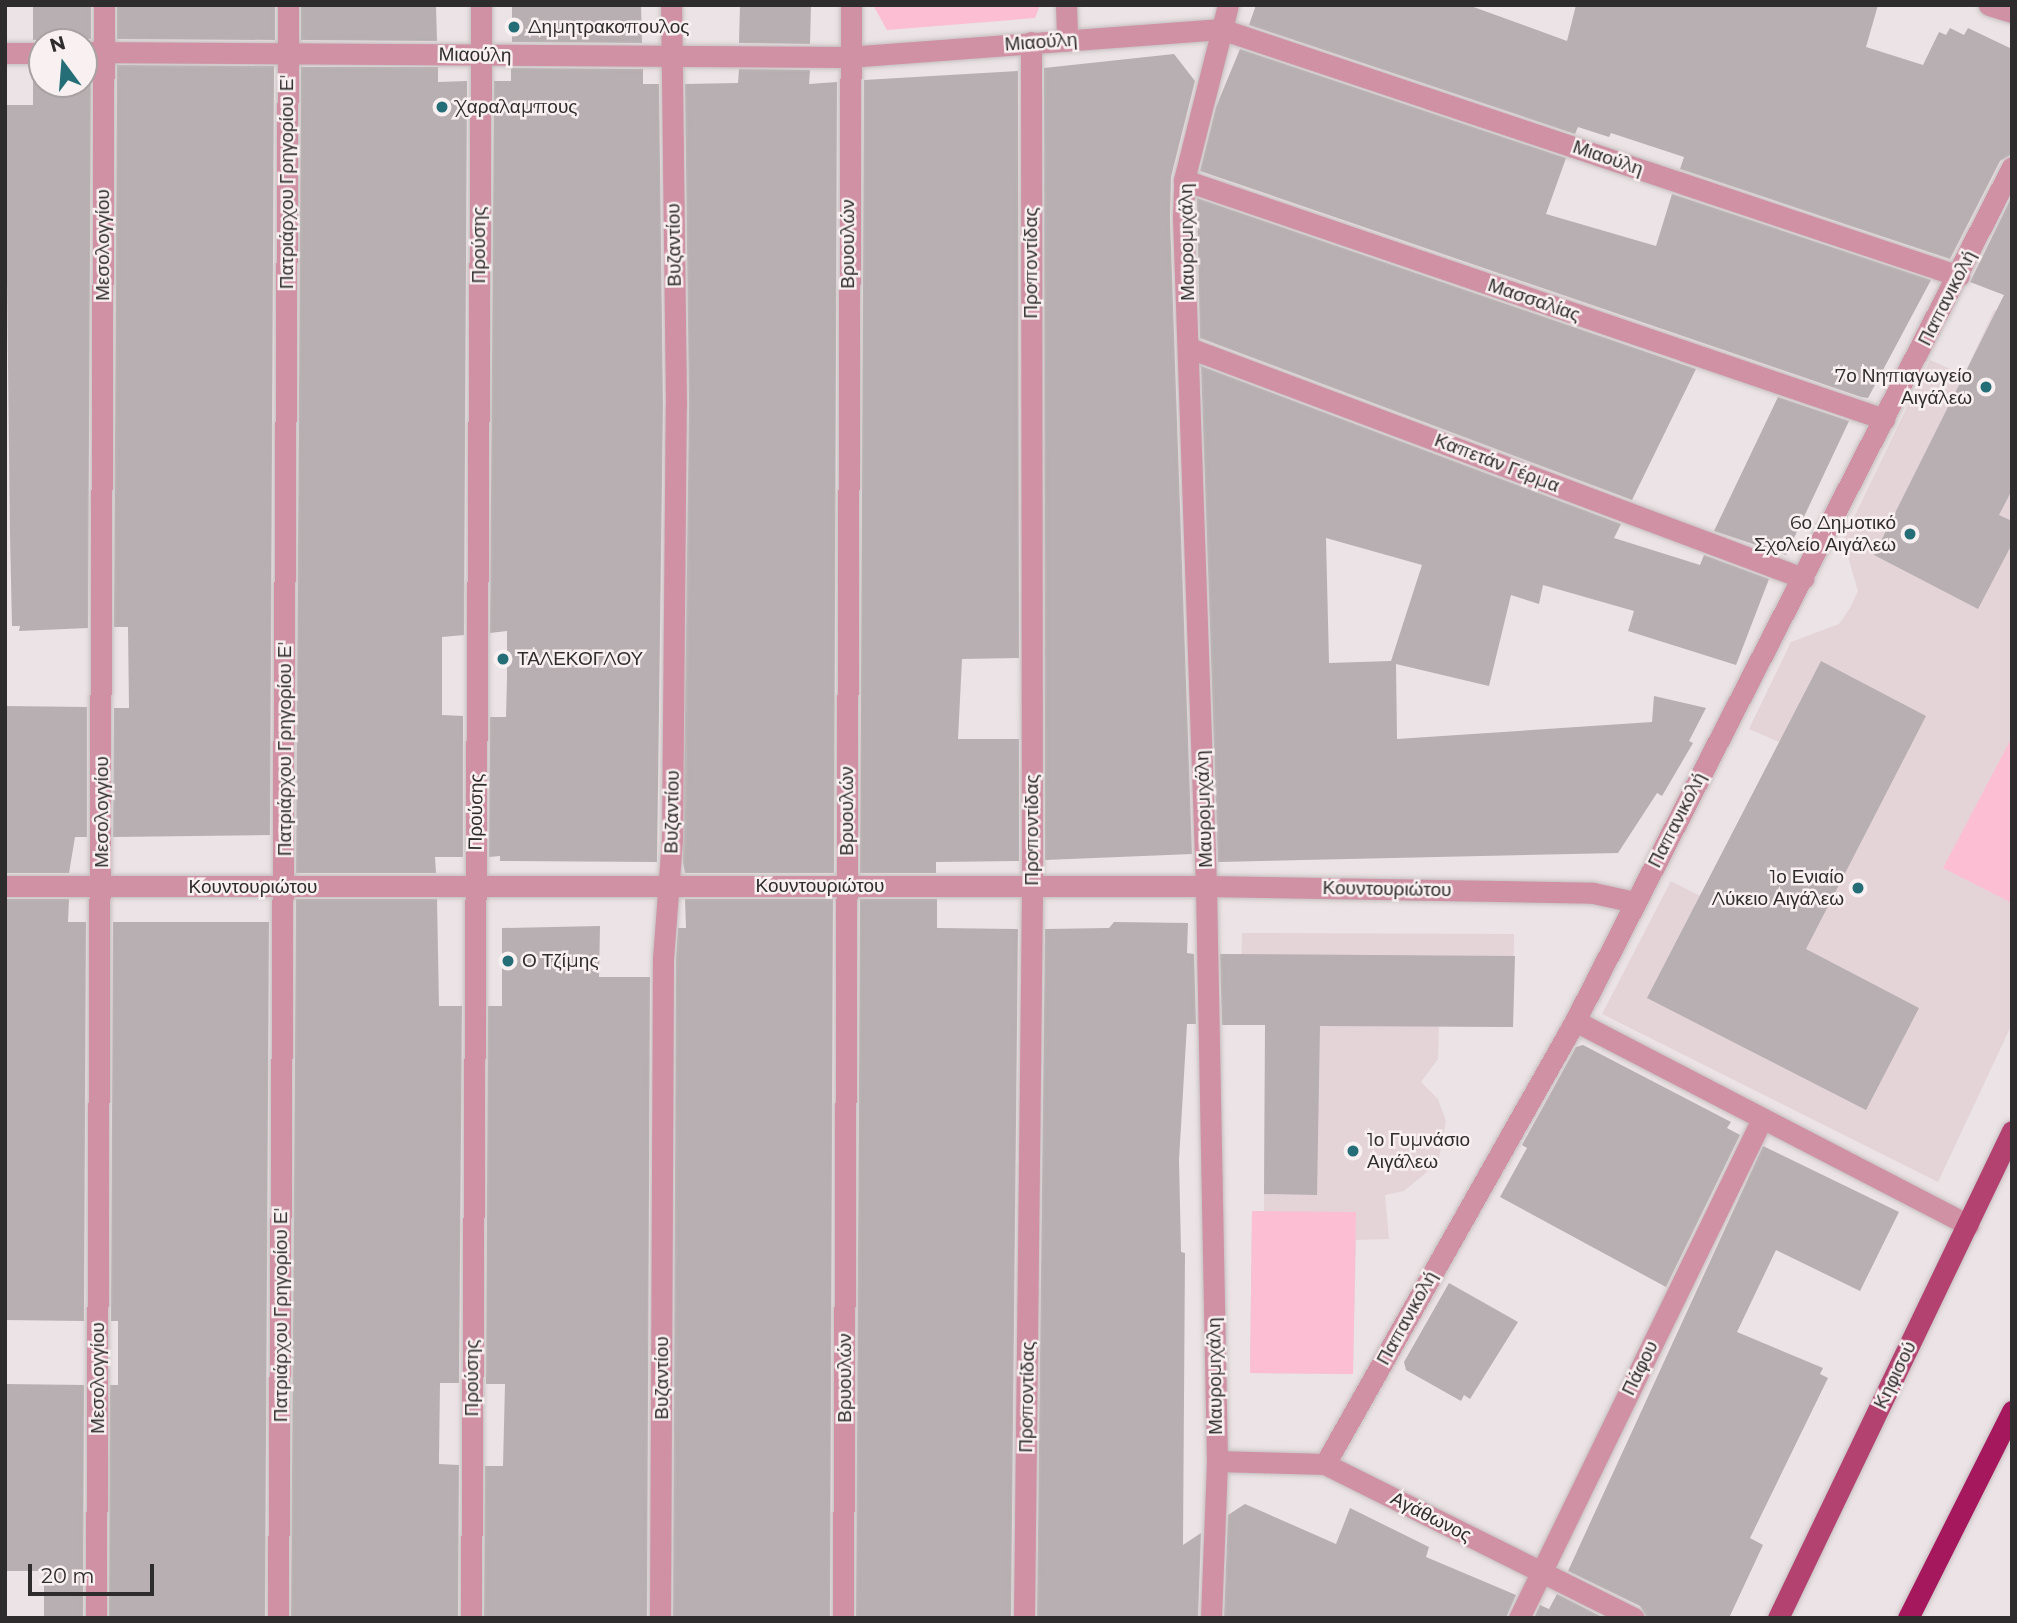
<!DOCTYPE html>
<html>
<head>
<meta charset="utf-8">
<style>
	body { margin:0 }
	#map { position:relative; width:2017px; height:1623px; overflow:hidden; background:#ebe3e5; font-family:Montserrat,sans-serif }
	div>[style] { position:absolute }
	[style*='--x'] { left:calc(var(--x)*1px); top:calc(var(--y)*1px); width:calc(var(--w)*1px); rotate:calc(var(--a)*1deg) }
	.built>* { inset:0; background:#e4d4d8 }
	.green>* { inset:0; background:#fcbed2 }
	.building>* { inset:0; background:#b7afb1 }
	.roads { filter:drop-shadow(0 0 2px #c5bec0) drop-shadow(0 0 2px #c5bec0) }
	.minor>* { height:21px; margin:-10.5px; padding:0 10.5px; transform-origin:10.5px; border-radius:10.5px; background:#d091a5 }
	.major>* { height:21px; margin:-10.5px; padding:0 10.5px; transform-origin:10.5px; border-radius:10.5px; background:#b34270 }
	.highway>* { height:21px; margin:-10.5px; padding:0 10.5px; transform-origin:10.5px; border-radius:10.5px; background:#a6185d }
	.dots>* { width:19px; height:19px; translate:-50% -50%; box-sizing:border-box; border:4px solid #f9f0f2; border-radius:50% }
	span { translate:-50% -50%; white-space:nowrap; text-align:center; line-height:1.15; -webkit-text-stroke:5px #f9f0f2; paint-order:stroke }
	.poi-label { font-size:19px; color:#2f2c2d }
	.left { translate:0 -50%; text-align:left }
	.right { translate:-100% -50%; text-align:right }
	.street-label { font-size:19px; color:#2f2c2d }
	.frame { position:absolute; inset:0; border:7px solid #2f2c2d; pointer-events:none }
	.north { position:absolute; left:28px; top:28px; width:70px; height:70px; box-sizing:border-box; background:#f9f0f2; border:2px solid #a8a2a3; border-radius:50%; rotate:344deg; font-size:19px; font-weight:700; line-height:28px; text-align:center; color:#2f2c2d }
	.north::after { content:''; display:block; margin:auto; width:24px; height:32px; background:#256e78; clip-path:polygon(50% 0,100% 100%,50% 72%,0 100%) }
	.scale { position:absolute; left:28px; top:1564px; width:126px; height:32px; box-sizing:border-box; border:4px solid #2f2c2d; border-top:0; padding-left:9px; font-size:21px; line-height:24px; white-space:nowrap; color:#2f2c2d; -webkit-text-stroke:5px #f9f0f2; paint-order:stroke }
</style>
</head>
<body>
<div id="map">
	<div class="built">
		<div style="clip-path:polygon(1994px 310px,2012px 319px,2012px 1024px,1938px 1182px,1602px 1014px,1671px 881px,1700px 896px,1761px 779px,1779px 742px,1749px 729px,1791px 642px,1839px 624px,1850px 608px,1858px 591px,1843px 540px,1930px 360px,1964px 375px)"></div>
		<div style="clip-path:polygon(1242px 933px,1514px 934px,1513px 1027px,1439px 1026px,1438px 1059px,1421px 1082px,1438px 1099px,1446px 1121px,1438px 1163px,1404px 1191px,1385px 1195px,1389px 1239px,1356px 1240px,1353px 1374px,1250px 1373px,1252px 1211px,1264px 1211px,1265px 1070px,1289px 1025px,1240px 1025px)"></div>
	</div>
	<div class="green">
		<div style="clip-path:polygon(873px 5px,1040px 5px,1035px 18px,887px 30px)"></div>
		<div style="clip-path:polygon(2012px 737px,2012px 903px,1943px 868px)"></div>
		<div style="clip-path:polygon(1252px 1211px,1356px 1212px,1353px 1374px,1250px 1373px)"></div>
	</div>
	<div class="building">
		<div style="clip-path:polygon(33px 5px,91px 5px,91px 39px,33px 40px)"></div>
		<div style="clip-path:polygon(117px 5px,275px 5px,275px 40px,117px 39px)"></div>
		<div style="clip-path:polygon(301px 5px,436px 6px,437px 41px,301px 40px)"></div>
		<div style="clip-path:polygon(512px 5px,641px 5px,642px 43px,512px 42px)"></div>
		<div style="clip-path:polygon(740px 5px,811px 5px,810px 44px,739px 43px)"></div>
		<div style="clip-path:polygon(1256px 5px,1468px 5px,1567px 41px,1576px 5px,1878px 5px,1866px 47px,1923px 65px,1939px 32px,1946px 35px,1950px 28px,1964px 35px,1968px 28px,2012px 49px,2012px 154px,2000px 161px,1950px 259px,1680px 169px,1684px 157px,1611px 133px,1609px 137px,1578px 127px,1575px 134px,1249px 25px)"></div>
		<div style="clip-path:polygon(1240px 49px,1566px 158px,1546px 214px,1656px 246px,1672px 194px,1931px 280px,1868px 398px,1861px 397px,1200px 171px,1216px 107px)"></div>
		<div style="clip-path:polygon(1174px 54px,1195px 81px,1171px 177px,1170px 218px,1192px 854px,1045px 860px,1044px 68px)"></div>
		<div style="clip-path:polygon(84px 65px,91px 65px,88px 628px,19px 631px,20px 626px,12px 626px,10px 536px,5px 105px,33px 105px,33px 66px,42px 66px,42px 84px,84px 84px)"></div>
		<div style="clip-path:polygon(117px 65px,274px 66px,270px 835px,113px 837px,114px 708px,129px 708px,128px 627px,114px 627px)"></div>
		<div style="clip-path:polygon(301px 67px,438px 67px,438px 82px,467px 81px,464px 635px,442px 637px,442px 715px,463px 716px,463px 857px,435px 857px,436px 873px,296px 873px)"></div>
		<div style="clip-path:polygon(511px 68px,643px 69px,643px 84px,659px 84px,663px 405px,657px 862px,500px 861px,500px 856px,489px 857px,490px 717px,506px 717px,507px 677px,507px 631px,490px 633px,494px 81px,511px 81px)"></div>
		<div style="clip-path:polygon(739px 69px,810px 70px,809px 84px,837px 82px,834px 873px,685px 873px,683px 862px,689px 405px,685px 84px,738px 83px)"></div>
		<div style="clip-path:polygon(1018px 71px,1019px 658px,962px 659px,958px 739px,1019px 739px,1019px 861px,936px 862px,936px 873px,860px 873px,864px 80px)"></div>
		<div style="clip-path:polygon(2012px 196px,2012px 490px,1999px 515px,2012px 521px,2012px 544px,1978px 609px,1874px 555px,2004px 295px,1970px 282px)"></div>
		<div style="clip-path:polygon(1197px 198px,1696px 369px,1632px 500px,1200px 338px)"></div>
		<div style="clip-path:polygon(evenodd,1201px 366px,1621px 524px,1614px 538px,1700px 565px,1704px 555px,1769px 579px,1736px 665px,1628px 631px,1634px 611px,1543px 585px,1539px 604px,1511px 595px,1489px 686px,1396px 664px,1397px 739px,1652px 722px,1654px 696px,1706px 708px,1689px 741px,1693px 743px,1662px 796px,1657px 793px,1618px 853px,1218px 862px,1201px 366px,1326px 538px,1422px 565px,1391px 661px,1329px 663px,1326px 538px)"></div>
		<div style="clip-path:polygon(1778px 397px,1849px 421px,1786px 555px,1714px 531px)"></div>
		<div style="clip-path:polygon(1821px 661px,1926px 716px,1806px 949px,1919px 1008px,1866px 1110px,1647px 998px)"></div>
		<div style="clip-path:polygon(5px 706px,87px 707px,87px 837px,75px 837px,69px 873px,5px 873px)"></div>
		<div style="clip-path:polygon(5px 899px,69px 899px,68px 922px,86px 922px,84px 1321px,5px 1320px)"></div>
		<div style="clip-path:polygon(296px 899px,437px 899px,439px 1006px,462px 1006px,459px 1383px,440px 1383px,439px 1458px,439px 1464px,459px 1465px,458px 1618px,291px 1618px)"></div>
		<div style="clip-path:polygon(685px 899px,833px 899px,830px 1618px,673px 1618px,676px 959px,678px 928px,686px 928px)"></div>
		<div style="clip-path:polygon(860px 899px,937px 899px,937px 928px,1018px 929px,1011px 1618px,856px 1618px)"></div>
		<div style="clip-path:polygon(113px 922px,269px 922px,265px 1618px,109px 1618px,110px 1385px,118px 1385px,118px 1321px,111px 1321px)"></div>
		<div style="clip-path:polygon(1114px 922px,1188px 923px,1187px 953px,1194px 954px,1196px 1024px,1187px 1024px,1179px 1160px,1181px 1252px,1185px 1253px,1183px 1545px,1201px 1533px,1198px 1618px,1037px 1618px,1045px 929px,1109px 928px)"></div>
		<div style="clip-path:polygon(600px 926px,599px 977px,650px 977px,647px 1618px,484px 1618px,485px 1466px,503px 1466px,505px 1384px,486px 1384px,488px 1006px,502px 1006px,502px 928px)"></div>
		<div style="clip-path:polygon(1220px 954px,1515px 956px,1513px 1027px,1320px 1026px,1317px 1195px,1264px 1194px,1265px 1025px,1222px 1025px)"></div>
		<div style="clip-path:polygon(1583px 1045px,1731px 1122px,1727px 1128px,1740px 1135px,1666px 1287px,1500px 1197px,1527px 1148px,1522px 1145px,1576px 1047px)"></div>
		<div style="clip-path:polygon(1763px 1146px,1899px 1212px,1860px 1291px,1776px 1250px,1737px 1332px,1823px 1368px,1820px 1374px,1828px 1378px,1750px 1538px,1763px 1545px,1729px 1618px,1647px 1618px,1640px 1606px,1568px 1571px)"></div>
		<div style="clip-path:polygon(1449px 1283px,1518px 1322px,1470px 1399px,1464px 1395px,1461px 1401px,1406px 1370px,1404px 1362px)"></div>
		<div style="clip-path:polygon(5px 1384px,84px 1385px,83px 1618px,44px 1618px,44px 1571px,5px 1571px)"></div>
		<div style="clip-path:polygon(1245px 1504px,1336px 1544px,1350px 1508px,1429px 1547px,1426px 1557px,1516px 1595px,1506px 1618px,1224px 1618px,1228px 1515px)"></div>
		<div style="clip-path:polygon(1557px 1594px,1604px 1618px,1534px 1618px,1540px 1605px,1549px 1609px)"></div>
	</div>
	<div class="roads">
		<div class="minor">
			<div style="--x:1066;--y:5;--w:35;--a:88"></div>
			<div style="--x:1989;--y:5;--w:24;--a:17"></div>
			<div style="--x:84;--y:52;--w:764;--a:0.37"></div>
			<div style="--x:848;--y:57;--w:374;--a:-4.3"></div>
			<div style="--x:1221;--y:29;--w:778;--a:18.5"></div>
			<div style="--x:5;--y:53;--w:37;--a:0"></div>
			<div style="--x:1184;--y:180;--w:740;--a:18.85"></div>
			<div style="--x:1192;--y:349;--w:653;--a:20.55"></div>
			<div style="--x:5;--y:886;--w:1201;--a:0"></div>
			<div style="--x:1206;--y:886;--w:387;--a:1"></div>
			<div style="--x:1593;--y:893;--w:43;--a:12.1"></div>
			<div style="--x:1575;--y:1021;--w:443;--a:27.4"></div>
			<div style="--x:1217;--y:1461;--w:108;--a:1.6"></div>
			<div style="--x:1325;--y:1464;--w:345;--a:26.5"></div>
			<div style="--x:1325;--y:1464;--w:509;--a:-60.56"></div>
			<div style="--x:1575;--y:1021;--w:959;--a:-62.9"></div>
			<div style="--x:96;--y:1618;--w:1613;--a:-89.72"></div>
			<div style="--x:278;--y:1618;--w:1613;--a:-89.64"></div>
			<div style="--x:471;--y:1618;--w:1613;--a:-89.64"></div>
			<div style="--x:660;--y:1618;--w:659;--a:-89.74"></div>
			<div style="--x:663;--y:959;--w:120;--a:-85.7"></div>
			<div style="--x:672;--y:839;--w:434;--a:-89.5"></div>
			<div style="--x:676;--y:405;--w:400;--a:-90.7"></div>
			<div style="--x:843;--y:1618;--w:1613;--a:-89.72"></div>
			<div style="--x:1024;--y:1618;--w:731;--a:-89.37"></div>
			<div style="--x:1032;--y:887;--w:845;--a:-90.07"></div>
			<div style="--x:1211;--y:1618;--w:157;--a:-87.8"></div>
			<div style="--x:1217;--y:1461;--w:575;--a:-91.1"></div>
			<div style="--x:1206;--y:886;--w:668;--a:-91.97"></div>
			<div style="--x:1183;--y:218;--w:38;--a:-88"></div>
			<div style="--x:1184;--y:180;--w:180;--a:-75.9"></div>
			<div style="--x:1519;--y:1618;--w:555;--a:-64.04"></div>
		</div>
		<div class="major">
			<div style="--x:1778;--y:1618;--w:540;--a:-64.34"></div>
		</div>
		<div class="highway">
			<div style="--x:1908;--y:1618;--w:232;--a:-63.3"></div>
		</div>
	</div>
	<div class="dots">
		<div style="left:514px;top:27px;background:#256e78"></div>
		<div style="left:442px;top:107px;background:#256e78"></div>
		<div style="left:1986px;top:387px;background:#256e78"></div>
		<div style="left:1910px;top:534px;background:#256e78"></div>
		<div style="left:503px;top:659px;background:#256e78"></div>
		<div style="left:1858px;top:888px;background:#256e78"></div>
		<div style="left:508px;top:961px;background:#256e78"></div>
		<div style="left:1353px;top:1151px;background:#256e78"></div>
	</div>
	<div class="poi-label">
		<span class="left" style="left:528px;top:27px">Δημητρακοπουλος</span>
		<span class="left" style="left:456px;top:107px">Χαραλαμπους</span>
		<span class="right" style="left:1972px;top:387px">7ο Νηπιαγωγείο<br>Αιγάλεω</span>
		<span class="right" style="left:1896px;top:534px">6ο Δημοτικό<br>Σχολείο Αιγάλεω</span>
		<span class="left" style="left:517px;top:659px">ΤΑΛΕΚΟΓΛΟΥ</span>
		<span class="right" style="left:1844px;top:888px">1ο Ενιαίο<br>Λύκειο Αιγάλεω</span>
		<span class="left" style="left:522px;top:961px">Ο Τζίμης</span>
		<span class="left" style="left:1367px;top:1151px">1ο Γυμνάσιο<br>Αιγάλεω</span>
	</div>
	<div class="street-label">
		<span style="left:1041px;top:42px;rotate:-4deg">Μιαούλη</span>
		<span style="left:475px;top:55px;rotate:1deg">Μιαούλη</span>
		<span style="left:1608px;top:158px;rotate:19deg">Μιαούλη</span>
		<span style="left:287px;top:182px;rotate:-90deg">Πατριάρχου Γρηγορίου Ε'</span>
		<span style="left:1187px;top:242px;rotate:-91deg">Μαυρομιχάλη</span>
		<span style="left:848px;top:244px;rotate:-90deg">Βρυουλών</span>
		<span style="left:103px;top:245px;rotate:-90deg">Μεσολογγίου</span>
		<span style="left:479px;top:245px;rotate:-90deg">Προύσης</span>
		<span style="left:674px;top:245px;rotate:-91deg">Βυζαντίου</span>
		<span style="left:1031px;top:263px;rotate:-90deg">Προποντίδας</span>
		<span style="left:1947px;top:298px;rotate:-63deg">Παπανικολή</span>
		<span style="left:1534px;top:300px;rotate:19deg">Μασσαλίας</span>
		<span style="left:1497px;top:463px;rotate:21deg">Καπετάν Γέρμα</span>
		<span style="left:285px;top:749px;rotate:-90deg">Πατριάρχου Γρηγορίου Ε'</span>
		<span style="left:1204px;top:809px;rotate:-92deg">Μαυρομιχάλη</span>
		<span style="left:847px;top:811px;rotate:-90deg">Βρυουλών</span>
		<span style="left:102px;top:812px;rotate:-90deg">Μεσολογγίου</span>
		<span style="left:476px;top:812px;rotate:-89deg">Προύσης</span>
		<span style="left:672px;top:812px;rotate:-89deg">Βυζαντίου</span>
		<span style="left:1677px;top:820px;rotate:-63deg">Παπανικολή</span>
		<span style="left:1032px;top:830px;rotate:-90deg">Προποντίδας</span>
		<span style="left:820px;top:886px">Κουντουριώτου</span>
		<span style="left:253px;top:887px">Κουντουριώτου</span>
		<span style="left:1387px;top:889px;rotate:1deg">Κουντουριώτου</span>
		<span style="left:281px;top:1315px;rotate:-90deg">Πατριάρχου Γρηγορίου Ε'</span>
		<span style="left:1407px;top:1318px;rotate:-61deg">Παπανικολή</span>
		<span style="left:1640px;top:1368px;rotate:-64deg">Πάφου</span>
		<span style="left:1895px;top:1375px;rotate:-64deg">Κηφισού</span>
		<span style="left:1215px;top:1376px;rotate:-91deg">Μαυρομιχάλη</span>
		<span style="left:98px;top:1378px;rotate:-90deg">Μεσολογγίου</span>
		<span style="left:472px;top:1378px;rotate:-90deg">Προύσης</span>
		<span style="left:662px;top:1378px;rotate:-90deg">Βυζαντίου</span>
		<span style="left:845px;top:1378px;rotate:-90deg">Βρυουλών</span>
		<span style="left:1027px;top:1397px;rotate:-89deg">Προποντίδας</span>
		<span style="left:1431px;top:1517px;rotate:27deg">Αγάθωνος</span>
	</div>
	<div class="frame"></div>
	<div class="north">N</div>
	<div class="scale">20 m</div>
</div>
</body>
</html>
